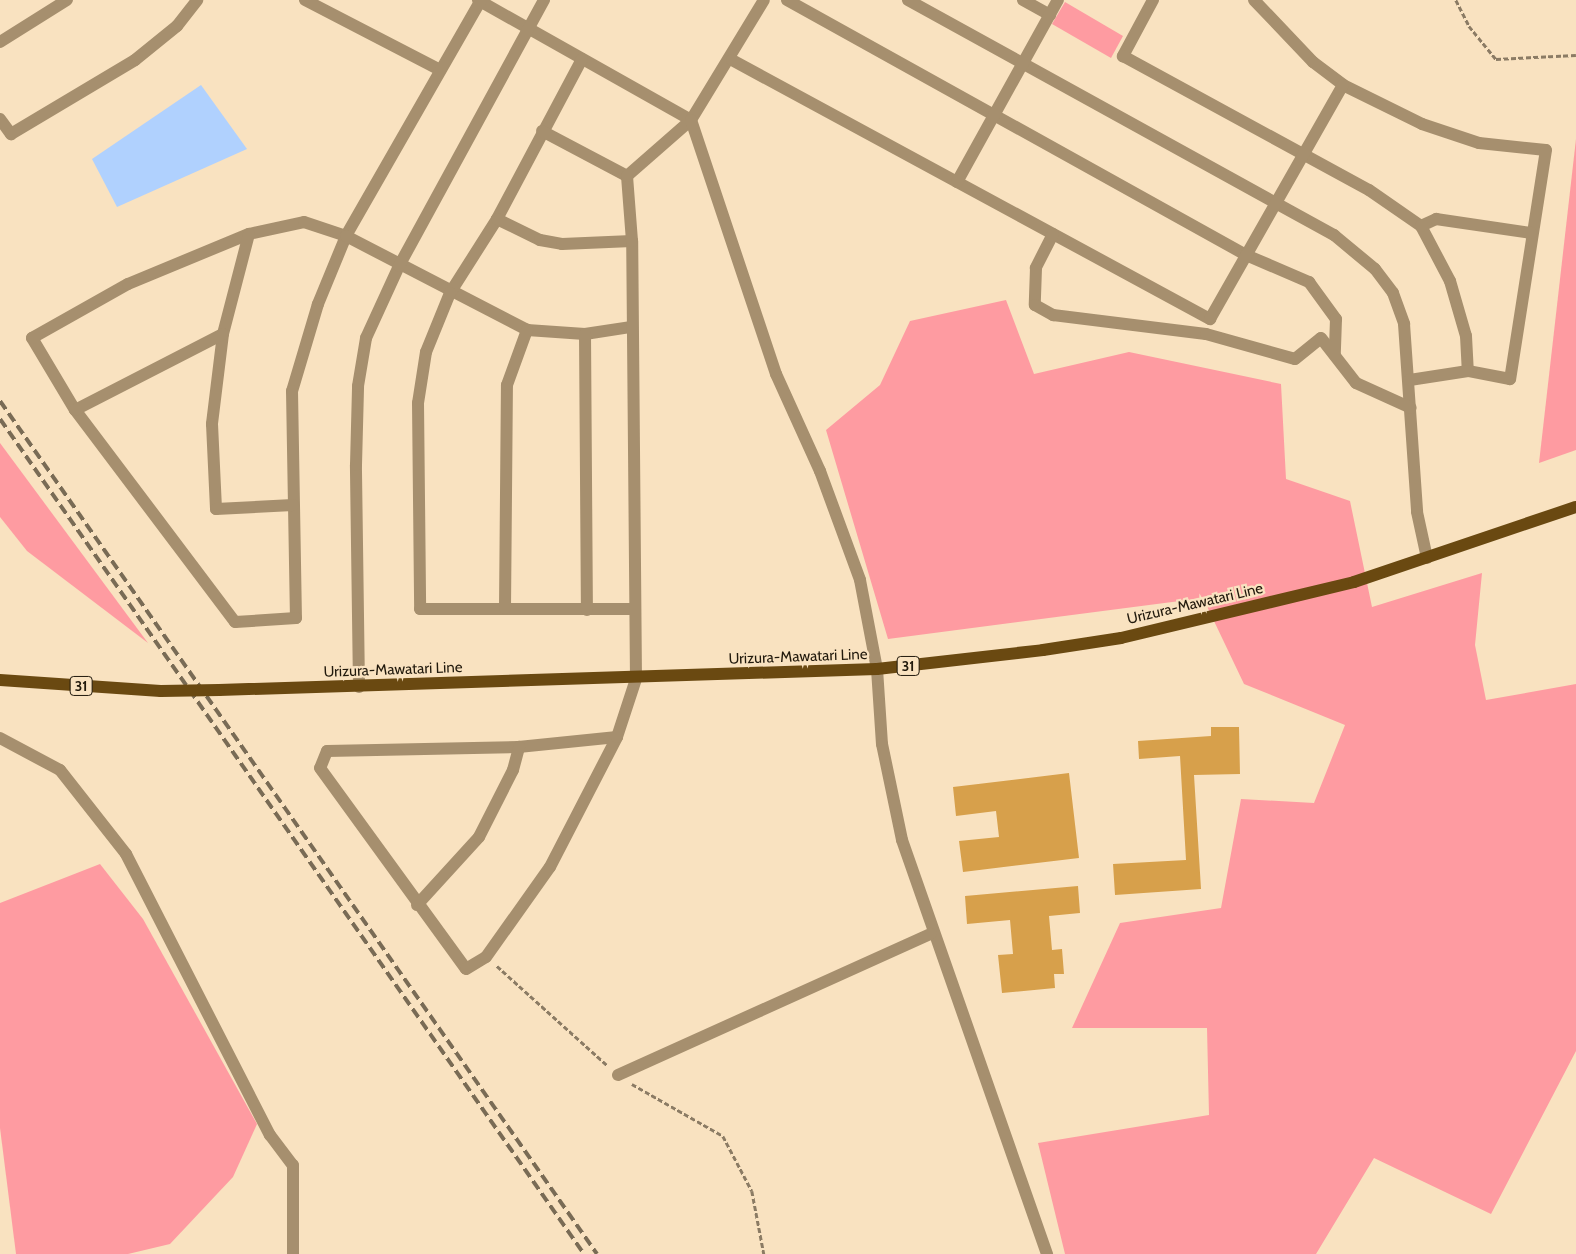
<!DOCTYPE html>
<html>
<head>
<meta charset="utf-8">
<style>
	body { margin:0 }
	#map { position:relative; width:1576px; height:1254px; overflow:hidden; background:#f9e2c0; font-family:Cabin,sans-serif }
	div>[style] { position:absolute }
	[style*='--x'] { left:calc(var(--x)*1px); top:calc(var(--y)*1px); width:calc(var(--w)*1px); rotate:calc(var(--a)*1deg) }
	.green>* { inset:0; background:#fe9ba1 }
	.water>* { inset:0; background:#b0d1fe }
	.building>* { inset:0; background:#d7a04b }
	.path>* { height:2.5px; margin-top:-1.25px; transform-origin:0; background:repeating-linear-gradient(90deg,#8b7b64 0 5px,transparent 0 7.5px) }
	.minor>* { height:12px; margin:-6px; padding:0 6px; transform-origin:6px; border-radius:6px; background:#a68f6e }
	.major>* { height:12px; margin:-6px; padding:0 6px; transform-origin:6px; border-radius:6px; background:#6a4911 }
	.rail>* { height:4px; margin-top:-2px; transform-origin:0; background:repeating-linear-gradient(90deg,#796b55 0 10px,transparent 0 15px) }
	.major-bridge>* { height:12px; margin:-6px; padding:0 6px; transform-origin:6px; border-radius:6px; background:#6a4911 }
	span { translate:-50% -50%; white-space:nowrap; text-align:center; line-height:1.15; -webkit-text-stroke:4.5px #f9e2c0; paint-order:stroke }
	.shield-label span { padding:1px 4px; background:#f9e2c0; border:1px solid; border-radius:4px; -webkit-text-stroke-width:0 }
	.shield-label { font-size:14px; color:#21190c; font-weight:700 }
	.street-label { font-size:15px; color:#21190c }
</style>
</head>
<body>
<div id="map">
	<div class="green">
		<div style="clip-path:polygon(1065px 2px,1123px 36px,1111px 58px,1052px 24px)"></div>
		<div style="clip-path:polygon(1576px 139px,1576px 450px,1539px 463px)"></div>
		<div style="clip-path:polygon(1006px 300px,1034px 374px,1129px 352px,1281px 384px,1286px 479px,1350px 501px,1372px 607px,1482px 573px,1475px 645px,1486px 700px,1576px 684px,1576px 1051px,1491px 1214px,1374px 1158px,1316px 1254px,1065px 1254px,1038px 1143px,1209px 1115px,1207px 1028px,1072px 1028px,1120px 923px,1221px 908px,1241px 799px,1314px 803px,1345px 725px,1244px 684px,1203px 598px,888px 639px,826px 430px,880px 385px,910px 321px)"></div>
		<div style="clip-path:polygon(0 443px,148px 643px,27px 551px,0 517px)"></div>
		<div style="clip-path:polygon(100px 864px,143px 919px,257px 1124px,233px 1177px,170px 1244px,128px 1254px,16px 1254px,0 1128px,0 903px)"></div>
	</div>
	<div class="water">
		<div style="clip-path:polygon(201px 85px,247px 149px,117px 207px,92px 159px)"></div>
	</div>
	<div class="building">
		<div style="clip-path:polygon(1211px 727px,1239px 727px,1240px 774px,1194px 775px,1201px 889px,1115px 895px,1113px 864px,1186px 860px,1180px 756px,1139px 759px,1138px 741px,1211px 736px)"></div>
		<div style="clip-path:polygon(1069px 773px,1079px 858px,963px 872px,959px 841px,999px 837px,996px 811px,956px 816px,953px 787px)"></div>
		<div style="clip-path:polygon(1078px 886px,1080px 913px,1049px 916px,1052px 950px,1062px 949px,1064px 974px,1054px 974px,1055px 988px,1002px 993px,998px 955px,1013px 954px,1010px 920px,967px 924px,965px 896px)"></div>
	</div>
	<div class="path">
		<div style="--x:1456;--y:0;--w:29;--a:63"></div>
		<div style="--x:1469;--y:26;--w:43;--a:50.7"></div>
		<div style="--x:1496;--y:59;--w:80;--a:-2.9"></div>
		<div style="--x:497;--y:966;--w:149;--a:42"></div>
		<div style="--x:632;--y:1084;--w:105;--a:29.7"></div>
		<div style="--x:723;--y:1136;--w:62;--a:62.2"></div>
		<div style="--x:752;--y:1191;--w:64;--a:79.2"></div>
	</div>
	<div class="minor">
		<div style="--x:305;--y:0;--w:152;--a:27.4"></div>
		<div style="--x:478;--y:0;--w:244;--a:29.4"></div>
		<div style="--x:691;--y:120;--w:140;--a:-58.7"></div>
		<div style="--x:481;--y:0;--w:272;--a:119.8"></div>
		<div style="--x:346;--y:236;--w:74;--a:112.4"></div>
		<div style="--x:318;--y:304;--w:91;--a:106.6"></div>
		<div style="--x:292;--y:391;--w:227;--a:89"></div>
		<div style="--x:296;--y:618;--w:61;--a:176.2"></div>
		<div style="--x:235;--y:622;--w:266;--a:-127"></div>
		<div style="--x:75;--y:410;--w:84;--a:-120.8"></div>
		<div style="--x:32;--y:338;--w:110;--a:-29.4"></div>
		<div style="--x:128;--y:284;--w:131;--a:-22.5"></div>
		<div style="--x:249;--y:234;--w:56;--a:-12.3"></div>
		<div style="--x:304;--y:222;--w:44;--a:18.4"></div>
		<div style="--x:346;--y:236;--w:204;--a:27.4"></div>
		<div style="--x:527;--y:330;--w:58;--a:3.9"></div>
		<div style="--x:585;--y:334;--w:47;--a:-8.7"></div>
		<div style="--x:787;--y:0;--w:525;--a:29.05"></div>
		<div style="--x:1246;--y:255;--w:69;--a:23.2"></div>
		<div style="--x:1309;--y:282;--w:46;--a:53.9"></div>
		<div style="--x:1336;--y:319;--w:36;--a:92"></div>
		<div style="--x:908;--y:0;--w:487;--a:28.9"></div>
		<div style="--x:1334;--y:235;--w:53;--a:39.7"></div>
		<div style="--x:1375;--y:269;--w:30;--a:53"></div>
		<div style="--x:1393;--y:293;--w:33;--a:70"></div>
		<div style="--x:1404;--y:324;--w:188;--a:86"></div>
		<div style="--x:1417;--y:512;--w:47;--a:77.7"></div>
		<div style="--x:1023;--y:0;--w:31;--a:29"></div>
		<div style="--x:1153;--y:0;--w:64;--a:118.2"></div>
		<div style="--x:1123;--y:56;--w:280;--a:28.6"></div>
		<div style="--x:1369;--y:190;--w:63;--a:34.7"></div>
		<div style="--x:1421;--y:226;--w:62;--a:62.2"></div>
		<div style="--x:1450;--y:281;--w:57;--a:73.8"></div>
		<div style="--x:1466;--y:336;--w:35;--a:87"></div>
		<div style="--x:1254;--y:0;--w:86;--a:46.4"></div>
		<div style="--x:1313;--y:62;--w:38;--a:37"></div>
		<div style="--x:1343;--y:85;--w:88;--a:26.3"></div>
		<div style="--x:1422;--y:124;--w:60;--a:18.4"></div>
		<div style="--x:1479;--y:143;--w:67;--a:6"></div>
		<div style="--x:1546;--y:150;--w:232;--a:98.9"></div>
		<div style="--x:1510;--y:379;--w:43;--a:-169.2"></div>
		<div style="--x:1468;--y:371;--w:59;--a:171.2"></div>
		<div style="--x:0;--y:42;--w:79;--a:-32.1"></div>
		<div style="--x:582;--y:59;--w:181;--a:118"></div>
		<div style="--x:497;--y:219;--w:88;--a:122.4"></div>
		<div style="--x:450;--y:293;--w:64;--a:112.1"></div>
		<div style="--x:426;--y:352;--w:52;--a:98.9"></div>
		<div style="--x:418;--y:403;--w:206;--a:89.4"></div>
		<div style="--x:420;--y:609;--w:214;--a:0"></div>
		<div style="--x:732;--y:60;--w:544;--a:28.45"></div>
		<div style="--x:1210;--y:319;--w:269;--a:-60.4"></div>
		<div style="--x:0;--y:119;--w:19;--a:54"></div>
		<div style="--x:11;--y:134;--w:144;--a:-30.8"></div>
		<div style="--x:135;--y:60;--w:54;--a:-39"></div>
		<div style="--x:177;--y:26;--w:33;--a:-52"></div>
		<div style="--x:542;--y:131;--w:96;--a:27.9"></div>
		<div style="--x:957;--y:182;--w:208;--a:-61"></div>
		<div style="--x:497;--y:219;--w:48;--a:26"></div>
		<div style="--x:540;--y:240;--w:22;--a:10"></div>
		<div style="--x:562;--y:244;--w:70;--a:-2.5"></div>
		<div style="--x:1421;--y:226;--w:17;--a:-25"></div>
		<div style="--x:1436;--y:219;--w:96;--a:8.4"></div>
		<div style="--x:249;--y:234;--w:103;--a:104.6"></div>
		<div style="--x:223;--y:334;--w:91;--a:97"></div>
		<div style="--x:212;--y:424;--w:85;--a:87.3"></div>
		<div style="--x:216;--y:509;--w:77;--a:-3"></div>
		<div style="--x:1053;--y:234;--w:38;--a:117"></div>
		<div style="--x:1036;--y:268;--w:37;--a:92"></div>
		<div style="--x:1035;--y:305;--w:21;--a:29"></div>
		<div style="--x:1053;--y:315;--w:154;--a:7.1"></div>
		<div style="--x:1206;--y:334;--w:92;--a:15.7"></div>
		<div style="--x:1295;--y:359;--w:33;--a:-39"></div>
		<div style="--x:1321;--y:338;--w:57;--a:52.1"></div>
		<div style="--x:1356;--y:383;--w:60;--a:24.4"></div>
		<div style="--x:585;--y:334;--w:276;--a:89.6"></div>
		<div style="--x:75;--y:410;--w:166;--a:-27.2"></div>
		<div style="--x:505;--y:608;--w:223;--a:-89.5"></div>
		<div style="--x:507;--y:385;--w:59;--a:-70"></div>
		<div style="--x:359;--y:687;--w:222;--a:-90.8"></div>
		<div style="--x:356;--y:465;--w:79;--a:-88.5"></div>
		<div style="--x:358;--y:386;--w:49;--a:-80.5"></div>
		<div style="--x:366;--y:338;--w:79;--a:-65.4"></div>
		<div style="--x:399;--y:266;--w:303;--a:-61.4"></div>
		<div style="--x:617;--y:737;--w:99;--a:174.2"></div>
		<div style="--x:519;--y:747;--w:192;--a:178.8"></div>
		<div style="--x:327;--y:751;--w:18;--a:112"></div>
		<div style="--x:320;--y:768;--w:248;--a:54"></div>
		<div style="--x:466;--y:969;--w:23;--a:-31"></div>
		<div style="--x:486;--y:957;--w:110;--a:-54.6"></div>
		<div style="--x:550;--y:867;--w:146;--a:-62.7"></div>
		<div style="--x:617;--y:737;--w:61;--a:-71.9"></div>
		<div style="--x:636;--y:679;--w:438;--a:-90.5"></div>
		<div style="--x:632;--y:241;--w:65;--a:-94.4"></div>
		<div style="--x:627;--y:176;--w:85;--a:-41.2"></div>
		<div style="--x:691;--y:120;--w:268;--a:71.5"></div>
		<div style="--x:776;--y:374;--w:107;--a:65.6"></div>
		<div style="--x:820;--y:471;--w:116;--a:69.8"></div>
		<div style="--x:860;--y:580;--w:91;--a:79.2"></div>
		<div style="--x:877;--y:669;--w:75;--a:86.2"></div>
		<div style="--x:882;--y:744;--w:98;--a:78.2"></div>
		<div style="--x:902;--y:840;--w:439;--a:70.7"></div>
		<div style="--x:0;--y:738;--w:68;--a:28.1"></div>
		<div style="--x:60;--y:770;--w:107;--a:51.8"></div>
		<div style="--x:126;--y:854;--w:316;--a:62.9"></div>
		<div style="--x:270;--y:1135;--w:38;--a:53"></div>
		<div style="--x:293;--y:1165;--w:89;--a:90"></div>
		<div style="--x:417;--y:905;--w:92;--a:-47.6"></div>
		<div style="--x:479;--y:837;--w:75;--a:-63.1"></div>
		<div style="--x:513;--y:770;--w:24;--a:-75"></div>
		<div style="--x:618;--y:1075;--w:343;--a:-24.3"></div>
	</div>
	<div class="major">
		<div style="--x:0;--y:680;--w:161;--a:3.9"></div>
		<div style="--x:219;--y:690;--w:658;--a:-1.83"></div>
		<div style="--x:877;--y:669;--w:167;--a:-6.5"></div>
		<div style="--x:1043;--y:650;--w:79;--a:-8.7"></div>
		<div style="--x:1121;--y:638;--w:240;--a:-13.5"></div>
		<div style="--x:1354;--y:582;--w:234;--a:-18.7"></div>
	</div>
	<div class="rail">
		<div style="--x:0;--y:401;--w:1041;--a:55.01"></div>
		<div style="--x:0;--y:419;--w:1019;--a:55.03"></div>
	</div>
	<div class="major-bridge">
		<div style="--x:161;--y:691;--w:58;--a:-1"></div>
	</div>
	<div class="shield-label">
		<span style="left:908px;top:666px">31</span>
		<span style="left:81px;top:686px">31</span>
	</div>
	<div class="street-label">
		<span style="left:1195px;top:604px;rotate:-13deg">Urizura-Mawatari Line</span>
		<span style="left:798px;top:657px;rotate:-2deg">Urizura-Mawatari Line</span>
		<span style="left:393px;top:670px;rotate:-2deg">Urizura-Mawatari Line</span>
	</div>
</div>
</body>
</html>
